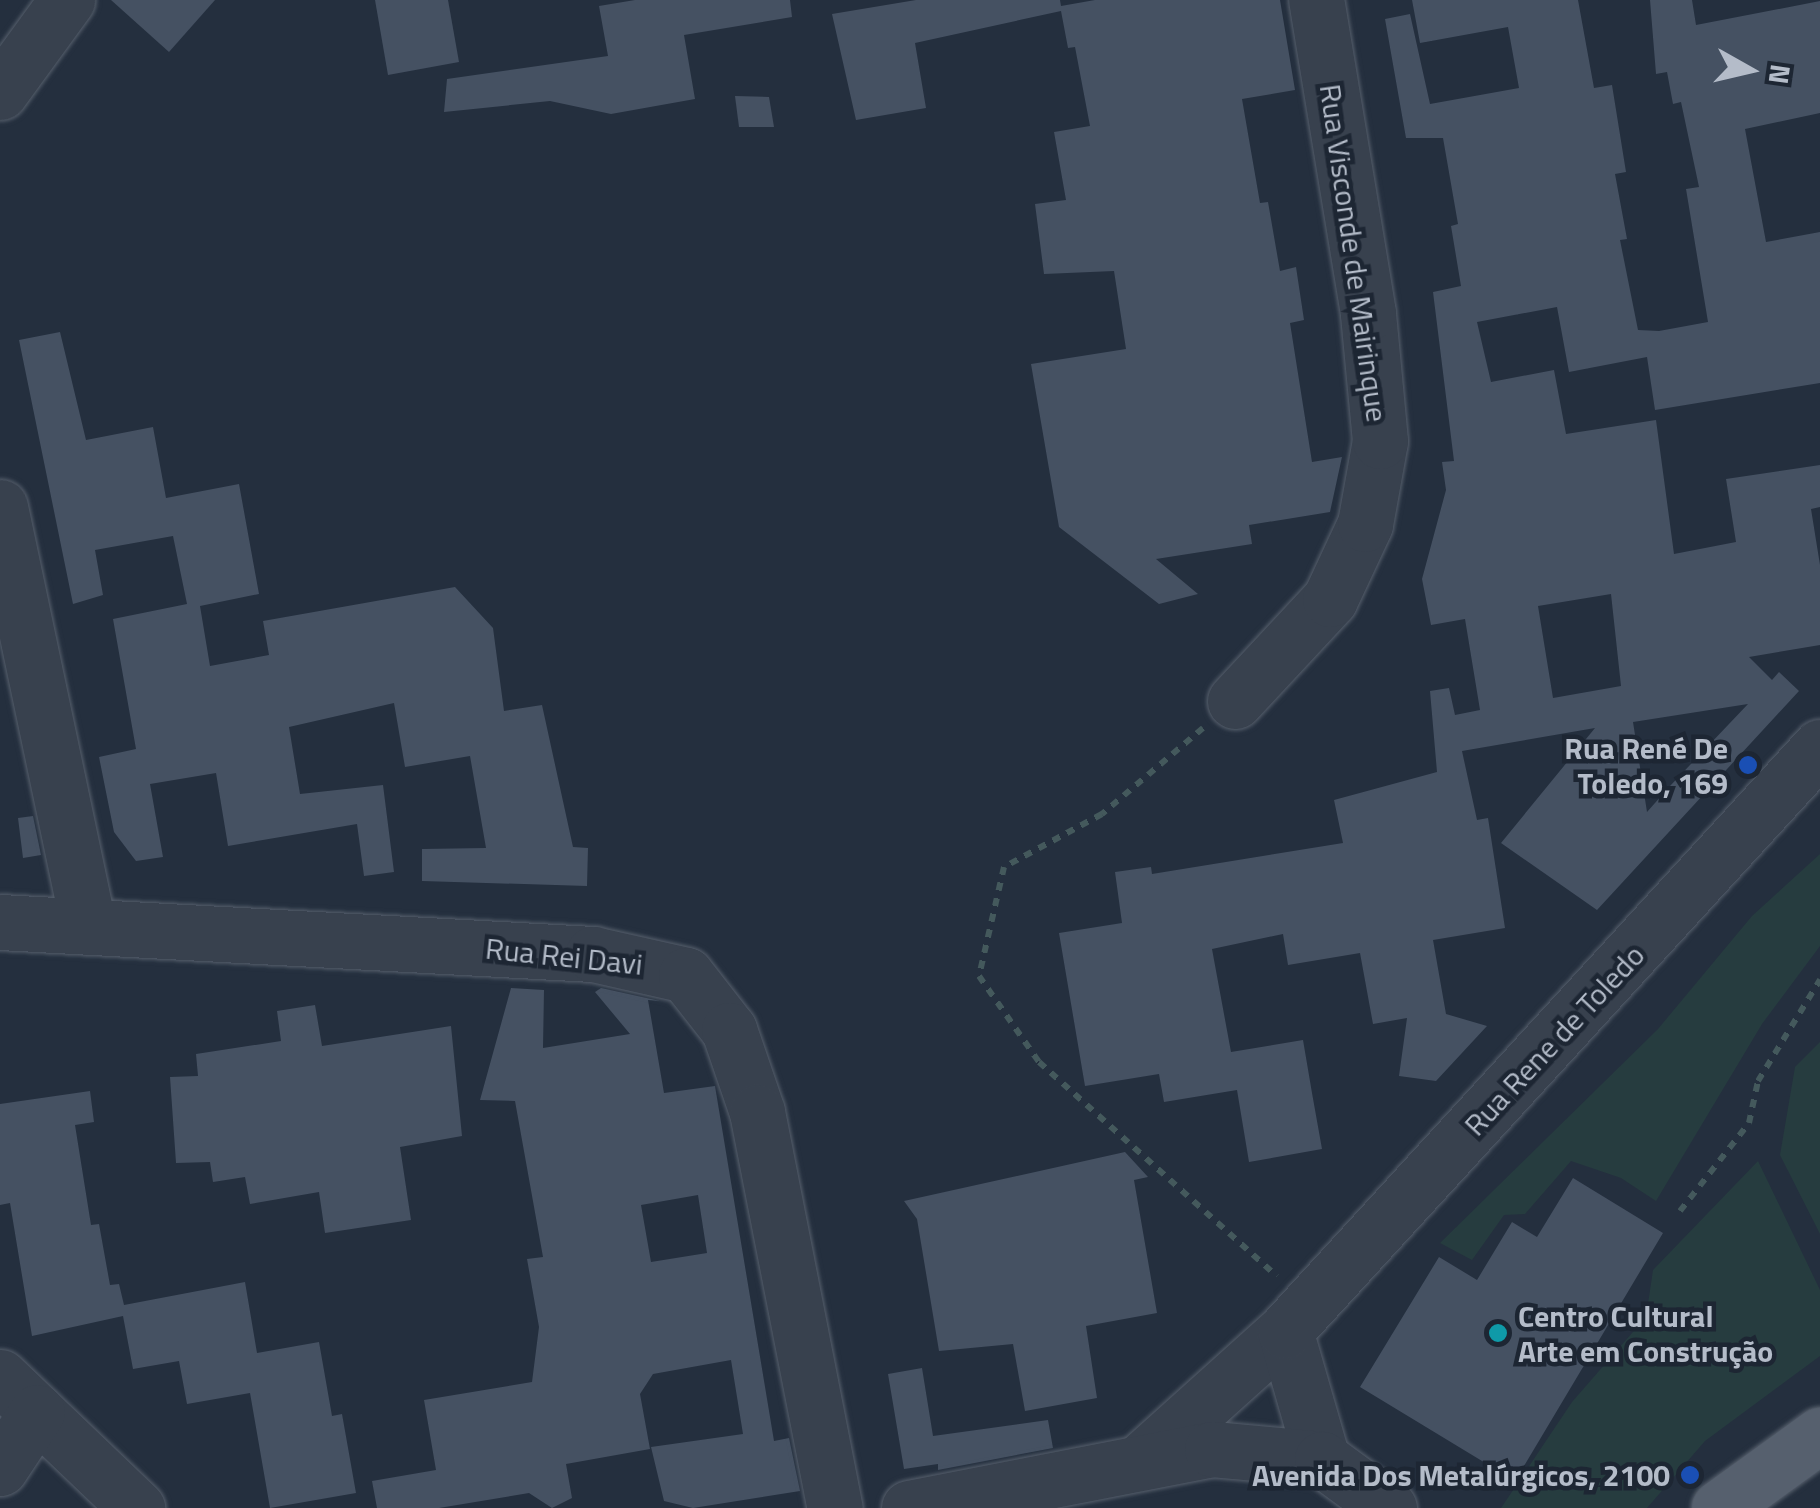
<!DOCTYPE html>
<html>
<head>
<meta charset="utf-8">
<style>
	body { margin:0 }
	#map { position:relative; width:1820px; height:1508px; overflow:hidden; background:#242f3e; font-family:"Titillium Web",sans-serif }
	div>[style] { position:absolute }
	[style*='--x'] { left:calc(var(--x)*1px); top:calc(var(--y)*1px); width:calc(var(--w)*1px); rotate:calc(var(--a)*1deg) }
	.green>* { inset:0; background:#263c3f }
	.building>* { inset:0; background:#455162 }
	.path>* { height:6px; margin-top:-3px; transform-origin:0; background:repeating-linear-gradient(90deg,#44595c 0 8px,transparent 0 16px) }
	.roads { filter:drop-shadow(0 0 2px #565f6c) drop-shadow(0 0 2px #565f6c) }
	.minor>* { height:55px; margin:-27.5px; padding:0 27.5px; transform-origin:27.5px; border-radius:27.5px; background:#38414e }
	.major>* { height:55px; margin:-27.5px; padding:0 27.5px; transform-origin:27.5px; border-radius:27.5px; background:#56606e }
	.dots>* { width:28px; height:28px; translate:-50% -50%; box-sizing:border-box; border:5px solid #1d2633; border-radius:50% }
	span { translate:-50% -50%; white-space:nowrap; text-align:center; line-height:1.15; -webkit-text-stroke:9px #1d2633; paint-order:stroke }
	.street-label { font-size:30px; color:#b4bcc9 }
	.poi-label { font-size:30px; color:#b4bcc9; font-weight:700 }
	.right { translate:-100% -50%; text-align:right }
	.left { translate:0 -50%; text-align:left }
	.north { position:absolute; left:1700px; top:20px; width:100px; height:100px; -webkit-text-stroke:8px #1d2633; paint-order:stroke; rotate:98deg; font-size:28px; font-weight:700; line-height:40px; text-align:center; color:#b4bcc9 }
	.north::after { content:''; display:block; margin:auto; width:35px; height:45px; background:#b4bcc9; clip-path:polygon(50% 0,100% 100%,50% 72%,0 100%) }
</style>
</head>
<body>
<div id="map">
	<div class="green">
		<div style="clip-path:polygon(1820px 854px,1820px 946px,1762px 1024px,1656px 1201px,1621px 1178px,1571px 1161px,1525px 1214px,1504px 1215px,1472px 1260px,1440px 1243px,1658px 1029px,1752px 916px)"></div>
		<div style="clip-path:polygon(1820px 1042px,1820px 1234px,1780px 1155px,1795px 1067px)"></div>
		<div style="clip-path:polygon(1758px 1161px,1820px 1290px,1820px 1356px,1705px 1441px,1647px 1508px,1501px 1508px,1572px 1402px,1646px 1317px,1653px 1270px)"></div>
	</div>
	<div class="building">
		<div style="clip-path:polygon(111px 0,215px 0,169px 52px)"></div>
		<div style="clip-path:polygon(375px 0,448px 0,459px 62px,388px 75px)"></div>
		<div style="clip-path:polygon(635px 0,790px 0,792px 17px,684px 35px,695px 99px,611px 114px,550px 101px,444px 112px,447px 79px,608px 56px,599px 6px)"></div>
		<div style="clip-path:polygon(916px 0,1060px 0,1061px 6px,1095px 0,1280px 0,1295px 90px,1242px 99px,1260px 203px,1268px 202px,1280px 271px,1296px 267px,1304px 320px,1290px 323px,1312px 462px,1342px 457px,1330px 512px,1249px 525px,1252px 544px,1156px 559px,1198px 594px,1159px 604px,1059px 527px,1031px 364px,1126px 349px,1114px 271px,1044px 274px,1035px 204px,1066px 200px,1054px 132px,1090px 126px,1075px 47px,1068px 48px,1061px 11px,915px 43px,926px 108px,856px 120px,832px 14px)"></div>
		<div style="clip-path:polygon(evenodd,1412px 0,1578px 0,1594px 88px,1612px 85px,1626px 172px,1615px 174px,1627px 239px,1620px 240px,1638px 330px,1659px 331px,1708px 322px,1686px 189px,1699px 187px,1681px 102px,1673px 104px,1667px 72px,1656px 74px,1650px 0,1692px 0,1696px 25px,1820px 1px,1820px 113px,1745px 129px,1766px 242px,1820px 232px,1820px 383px,1655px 410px,1647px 357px,1569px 372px,1557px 307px,1477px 322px,1491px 382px,1554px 370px,1566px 434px,1656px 420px,1674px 554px,1736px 542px,1726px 479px,1820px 465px,1820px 507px,1811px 509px,1820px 565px,1820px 645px,1749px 657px,1772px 680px,1779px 672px,1799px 691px,1597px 910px,1501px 843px,1595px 728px,1462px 751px,1477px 820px,1488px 818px,1505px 928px,1433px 940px,1446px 1014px,1487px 1026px,1436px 1081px,1399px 1076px,1407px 1018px,1373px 1024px,1360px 953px,1288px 965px,1283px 934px,1212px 949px,1231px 1052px,1303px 1040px,1312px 1093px,1322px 1149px,1249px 1162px,1237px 1090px,1164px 1102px,1159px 1074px,1085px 1086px,1059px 933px,1122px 923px,1115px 872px,1151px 867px,1152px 874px,1343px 843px,1334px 800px,1437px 772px,1430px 691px,1449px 688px,1455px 715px,1480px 710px,1465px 619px,1431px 625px,1422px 579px,1446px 490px,1442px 462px,1454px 461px,1433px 292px,1461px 286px,1451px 226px,1458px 224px,1443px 138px,1406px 138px,1385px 19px,1410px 14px,1430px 104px,1519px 88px,1508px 27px,1420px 43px,1412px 0,1611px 594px,1621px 686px,1553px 698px,1538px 606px,1611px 594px,1412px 0,1748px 704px,1670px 786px,1647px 812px,1633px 722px,1748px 704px)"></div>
		<div style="clip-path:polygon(735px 96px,769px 97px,774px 127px,739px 127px)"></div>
		<div style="clip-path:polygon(60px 332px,86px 440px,153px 427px,166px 498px,239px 484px,259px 594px,200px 606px,210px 666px,269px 655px,263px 621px,455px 587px,493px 628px,504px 711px,542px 705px,573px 847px,588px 848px,587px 886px,422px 881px,422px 849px,486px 848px,470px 756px,405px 767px,394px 703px,289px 727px,300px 794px,383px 785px,394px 872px,364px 876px,357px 824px,228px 846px,216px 773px,150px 784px,163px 857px,136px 861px,114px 832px,99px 757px,136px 749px,113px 619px,187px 604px,173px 536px,95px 550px,103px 595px,73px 604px,19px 340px)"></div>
		<div style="clip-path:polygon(33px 816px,41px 855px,23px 858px,18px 818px)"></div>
		<div style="clip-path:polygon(evenodd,511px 988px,544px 990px,543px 1048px,630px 1034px,595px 992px,601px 988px,660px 1001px,648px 1000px,664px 1093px,715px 1086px,774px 1441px,789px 1438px,800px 1491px,693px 1508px,664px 1501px,651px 1447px,743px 1434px,731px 1360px,653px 1374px,640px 1394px,650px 1449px,566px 1464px,572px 1498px,552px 1508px,529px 1493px,439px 1508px,377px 1508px,372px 1481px,436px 1470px,424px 1400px,532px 1382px,539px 1327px,527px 1259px,543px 1257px,515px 1101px,480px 1100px,511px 988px,698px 1195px,707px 1253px,651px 1262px,641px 1205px,698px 1195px)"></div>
		<div style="clip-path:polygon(315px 1005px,322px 1046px,451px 1026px,462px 1136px,400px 1147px,411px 1220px,325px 1233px,319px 1192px,250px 1204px,245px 1177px,213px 1182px,210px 1162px,176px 1163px,170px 1077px,198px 1076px,196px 1054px,281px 1041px,277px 1011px)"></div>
		<div style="clip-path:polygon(90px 1091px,94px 1122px,75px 1125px,91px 1225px,99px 1224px,110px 1285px,119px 1284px,124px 1305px,245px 1282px,257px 1353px,319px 1342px,332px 1416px,342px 1414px,356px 1493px,270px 1508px,250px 1393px,187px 1404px,179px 1361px,133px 1369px,123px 1316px,32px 1336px,10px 1203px,0 1205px,0 1104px)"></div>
		<div style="clip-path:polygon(1125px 1152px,1148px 1177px,1134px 1180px,1157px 1313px,1086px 1326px,1097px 1398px,1025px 1411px,1013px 1344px,939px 1351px,917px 1219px,904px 1201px)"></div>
		<div style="clip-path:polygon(1573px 1178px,1663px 1233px,1515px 1481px,1360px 1387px,1439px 1257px,1477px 1280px,1512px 1222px,1537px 1237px)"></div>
		<div style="clip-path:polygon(922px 1368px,933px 1436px,1048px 1420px,1053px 1448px,938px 1470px,938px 1464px,904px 1469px,888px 1374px)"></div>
	</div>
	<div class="path">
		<div style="--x:1203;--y:728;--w:133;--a:139.6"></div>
		<div style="--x:1102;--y:814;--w:111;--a:151.6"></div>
		<div style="--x:1004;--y:867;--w:112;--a:102.9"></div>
		<div style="--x:979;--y:976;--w:105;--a:55.1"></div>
		<div style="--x:1039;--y:1062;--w:320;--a:42"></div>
		<div style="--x:1680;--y:1211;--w:112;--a:-51.9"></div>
		<div style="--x:1749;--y:1123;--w:43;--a:-77.9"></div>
		<div style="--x:1758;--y:1081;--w:119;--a:-58.5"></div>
	</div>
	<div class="roads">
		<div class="minor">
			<div style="--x:0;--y:92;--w:114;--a:-53.9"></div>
			<div style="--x:0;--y:507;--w:428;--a:78.1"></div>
			<div style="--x:1235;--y:701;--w:139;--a:-47"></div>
			<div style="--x:1330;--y:599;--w:83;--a:-65"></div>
			<div style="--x:1365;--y:524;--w:84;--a:-79.8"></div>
			<div style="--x:1380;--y:441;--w:129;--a:-95.4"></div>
			<div style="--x:1368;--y:313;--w:317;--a:-99.4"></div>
			<div style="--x:0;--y:922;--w:594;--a:3.09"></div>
			<div style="--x:593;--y:954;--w:95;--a:12.7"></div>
			<div style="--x:686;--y:975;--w:70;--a:52"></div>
			<div style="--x:729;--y:1030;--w:87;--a:71.1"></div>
			<div style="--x:757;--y:1112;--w:404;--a:78.9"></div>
			<div style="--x:0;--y:1377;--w:190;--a:43.7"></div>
			<div style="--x:1143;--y:1459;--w:191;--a:-42"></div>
			<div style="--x:1322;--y:1459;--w:133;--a:-106.1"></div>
			<div style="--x:1285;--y:1331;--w:792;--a:-47.51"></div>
			<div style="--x:0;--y:1468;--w:67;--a:-56.5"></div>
			<div style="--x:909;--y:1508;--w:309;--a:-11"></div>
			<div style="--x:1212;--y:1449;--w:110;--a:5.2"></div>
			<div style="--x:1322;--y:1459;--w:83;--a:36.2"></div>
		</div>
		<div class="major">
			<div style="--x:1719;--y:1508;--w:125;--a:-35.9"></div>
		</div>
	</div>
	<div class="dots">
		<div style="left:1748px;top:765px;background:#1a4fb4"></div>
		<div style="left:1498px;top:1333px;background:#0f9aa8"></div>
		<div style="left:1690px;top:1475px;background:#1a4fb4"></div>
	</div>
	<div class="street-label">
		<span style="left:1354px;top:253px;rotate:82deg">Rua Visconde de Mairinque</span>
		<span style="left:564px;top:956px;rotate:6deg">Rua Rei Davi</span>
		<span style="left:1554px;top:1040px;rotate:-47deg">Rua Rene de Toledo</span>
	</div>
	<div class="poi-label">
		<span class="right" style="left:1728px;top:765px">Rua René De<br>Toledo, 169</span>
		<span class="left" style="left:1518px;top:1333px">Centro Cultural<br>Arte em Construção</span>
		<span class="right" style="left:1670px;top:1475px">Avenida Dos Metalúrgicos, 2100</span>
	</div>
	<div class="north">N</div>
</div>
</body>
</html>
